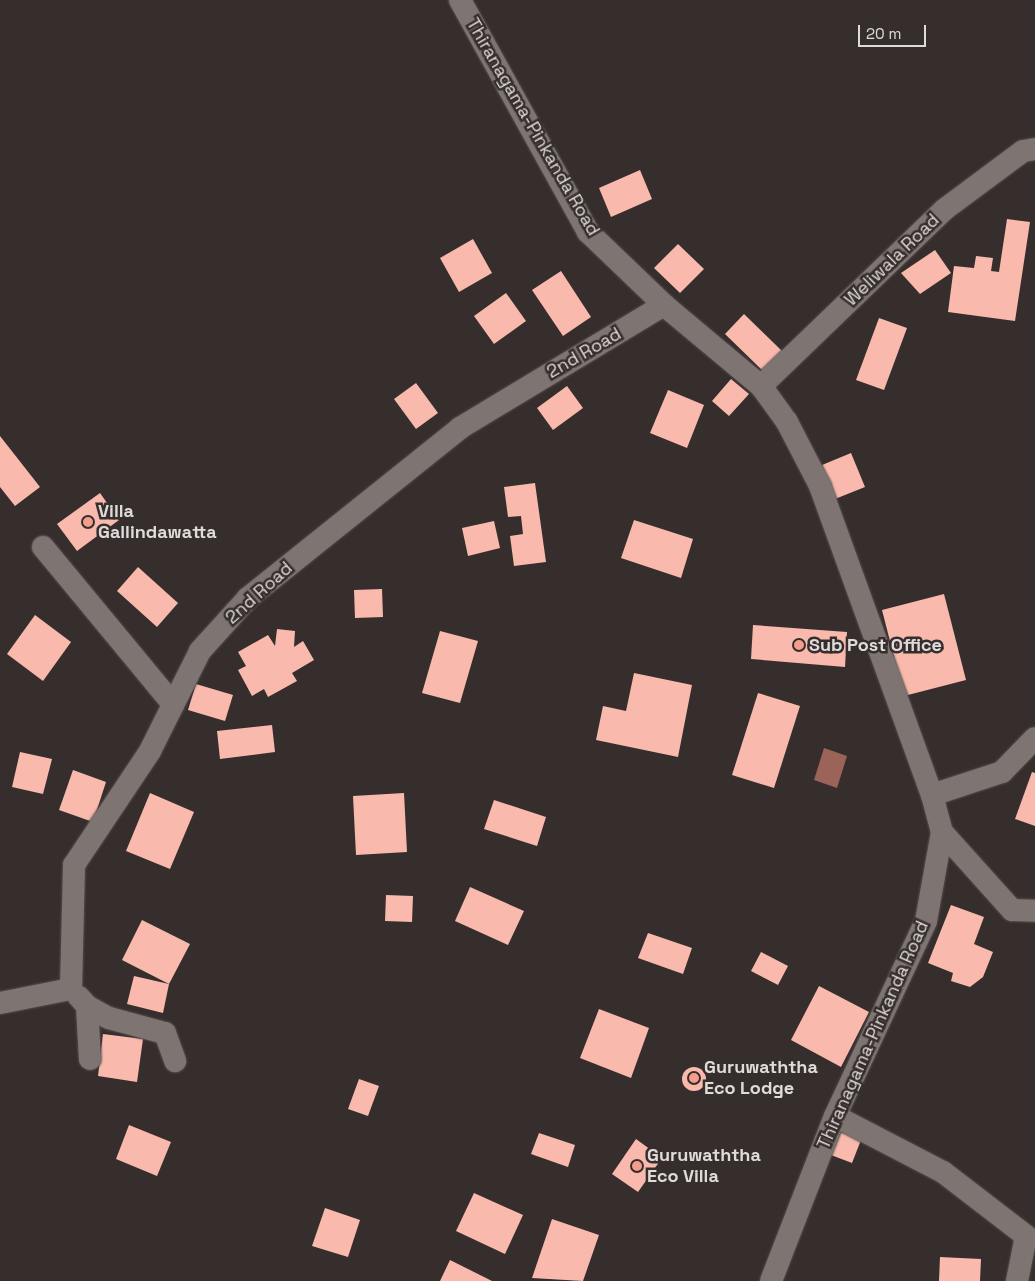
<!DOCTYPE html>
<html>
<head>
<meta charset="utf-8">
<style>
	body { margin:0 }
	#map { position:relative; width:1035px; height:1281px; overflow:hidden; background:#362e2d; font-family:"Space Grotesk",sans-serif }
	div>[style] { position:absolute }
	[style*='--x'] { left:calc(var(--x)*1px); top:calc(var(--y)*1px); width:calc(var(--w)*1px); rotate:calc(var(--a)*1deg) }
	.water>* { inset:0; background:#9c6458 }
	.building>* { inset:0; background:#f9baad }
	.round { border-radius:50% }
	.roads { filter:drop-shadow(0 0 1px #544d4c) drop-shadow(0 0 1px #544d4c) }
	.minor>* { height:22px; margin:-11px; padding:0 11px; transform-origin:11px; border-radius:11px; background:#7e7573 }
	.dots>* { width:14px; height:14px; translate:-50% -50%; box-sizing:border-box; border:2px solid #362e2d; border-radius:50% }
	span { translate:-50% -50%; white-space:nowrap; text-align:center; line-height:1.15; -webkit-text-stroke:5px #362e2d; paint-order:stroke }
	.street-label { font-size:18px; color:#e0dbda }
	.poi-label { font-size:18px; color:#e0dbda; font-weight:700 }
	.left { translate:0 -50%; text-align:left }
	.scale { position:absolute; left:858px; top:25px; width:68px; height:22px; box-sizing:border-box; border:2px solid #e0dbda; border-top:0; padding-left:6px; font-size:15px; line-height:18px; white-space:nowrap; color:#e0dbda; -webkit-text-stroke:4px #362e2d; paint-order:stroke }
</style>
</head>
<body>
<div id="map">
	<div class="water">
		<div style="clip-path:polygon(824px 748px,847px 756px,837px 788px,814px 780px)"></div>
	</div>
	<div class="building">
		<div style="clip-path:polygon(640px 170px,652px 199px,611px 217px,599px 188px)"></div>
		<div style="clip-path:polygon(1007px 219px,1030px 222px,1015px 321px,948px 312px,954px 266px,974px 268px,976px 256px,993px 258px,991px 271px,999px 272px)"></div>
		<div style="clip-path:polygon(473px 239px,492px 273px,459px 292px,440px 258px)"></div>
		<div style="clip-path:polygon(678px 244px,704px 269px,680px 293px,654px 268px)"></div>
		<div style="clip-path:polygon(935px 250px,951px 273px,920px 294px,901px 273px)"></div>
		<div style="clip-path:polygon(561px 271px,591px 317px,563px 336px,532px 290px)"></div>
		<div style="clip-path:polygon(506px 293px,526px 321px,494px 344px,474px 316px)"></div>
		<div style="clip-path:polygon(744px 314px,782px 351px,763px 371px,725px 334px)"></div>
		<div style="clip-path:polygon(879px 318px,907px 328px,884px 390px,856px 380px)"></div>
		<div style="clip-path:polygon(731px 379px,749px 394px,729px 416px,712px 401px)"></div>
		<div style="clip-path:polygon(416px 383px,438px 413px,416px 429px,394px 399px)"></div>
		<div style="clip-path:polygon(567px 386px,583px 408px,553px 430px,537px 408px)"></div>
		<div style="clip-path:polygon(668px 390px,704px 405px,687px 448px,650px 433px)"></div>
		<div style="clip-path:polygon(0 436px,40px 487px,15px 506px,0 487px)"></div>
		<div style="clip-path:polygon(851px 453px,865px 487px,835px 499px,822px 465px)"></div>
		<div style="clip-path:polygon(535px 483px,546px 562px,514px 566px,510px 536px,523px 534px,521px 516px,508px 517px,504px 487px)"></div>
		<div style="clip-path:polygon(100px 493px,119px 520px,77px 551px,57px 524px)"></div>
		<div style="clip-path:polygon(634px 520px,693px 539px,681px 578px,621px 558px)"></div>
		<div style="clip-path:polygon(494px 521px,500px 548px,468px 556px,462px 528px)"></div>
		<div style="clip-path:polygon(138px 567px,178px 603px,157px 627px,117px 591px)"></div>
		<div style="clip-path:polygon(382px 589px,383px 617px,355px 618px,354px 590px)"></div>
		<div style="clip-path:polygon(944px 594px,966px 680px,904px 696px,882px 610px)"></div>
		<div style="clip-path:polygon(35px 615px,71px 642px,43px 681px,7px 654px)"></div>
		<div style="clip-path:polygon(753px 625px,847px 632px,845px 667px,751px 659px)"></div>
		<div style="clip-path:polygon(277px 629px,295px 631px,294px 647px,303px 641px,314px 660px,292px 673px,297px 681px,268px 697px,264px 689px,252px 696px,238px 670px,246px 666px,238px 652px,268px 635px,275px 646px)"></div>
		<div style="clip-path:polygon(440px 631px,478px 641px,460px 703px,422px 693px)"></div>
		<div style="clip-path:polygon(634px 673px,692px 685px,678px 757px,596px 740px,603px 706px,626px 711px)"></div>
		<div style="clip-path:polygon(196px 684px,233px 695px,225px 721px,188px 710px)"></div>
		<div style="clip-path:polygon(758px 693px,800px 706px,774px 788px,732px 775px)"></div>
		<div style="clip-path:polygon(272px 725px,275px 752px,220px 759px,217px 731px)"></div>
		<div style="clip-path:polygon(20px 752px,52px 759px,43px 794px,12px 787px)"></div>
		<div style="clip-path:polygon(73px 770px,106px 782px,93px 822px,59px 810px)"></div>
		<div style="clip-path:polygon(1032px 772px,1035px 773px,1035px 826px,1015px 819px)"></div>
		<div style="clip-path:polygon(150px 793px,194px 812px,170px 869px,126px 851px)"></div>
		<div style="clip-path:polygon(404px 793px,407px 852px,356px 855px,353px 796px)"></div>
		<div style="clip-path:polygon(494px 800px,546px 817px,537px 846px,484px 829px)"></div>
		<div style="clip-path:polygon(470px 887px,524px 911px,508px 945px,455px 921px)"></div>
		<div style="clip-path:polygon(386px 895px,413px 896px,412px 922px,385px 921px)"></div>
		<div style="clip-path:polygon(951px 905px,984px 917px,974px 944px,993px 952px,983px 977px,970px 987px,951px 981px,953px 973px,928px 963px)"></div>
		<div style="clip-path:polygon(142px 920px,190px 944px,169px 984px,122px 960px)"></div>
		<div style="clip-path:polygon(648px 933px,692px 948px,683px 974px,638px 958px)"></div>
		<div style="clip-path:polygon(761px 952px,788px 966px,778px 985px,751px 971px)"></div>
		<div style="clip-path:polygon(134px 976px,169px 984px,163px 1013px,127px 1004px)"></div>
		<div style="clip-path:polygon(819px 986px,869px 1012px,841px 1067px,791px 1040px)"></div>
		<div style="clip-path:polygon(599px 1009px,649px 1028px,631px 1078px,580px 1058px)"></div>
		<div style="clip-path:polygon(103px 1034px,143px 1039px,137px 1082px,98px 1076px)"></div>
		<div class="round" style="left:682px;top:1067px;width:24px;height:24px"></div>
		<div style="clip-path:polygon(359px 1079px,379px 1086px,368px 1116px,348px 1109px)"></div>
		<div style="clip-path:polygon(129px 1125px,171px 1142px,157px 1176px,116px 1159px)"></div>
		<div style="clip-path:polygon(841px 1132px,861px 1140px,852px 1163px,831px 1155px)"></div>
		<div style="clip-path:polygon(539px 1133px,575px 1145px,568px 1167px,531px 1154px)"></div>
		<div style="clip-path:polygon(636px 1139px,662px 1158px,638px 1192px,612px 1174px)"></div>
		<div style="clip-path:polygon(474px 1193px,523px 1215px,505px 1254px,456px 1231px)"></div>
		<div style="clip-path:polygon(325px 1208px,360px 1220px,348px 1257px,312px 1246px)"></div>
		<div style="clip-path:polygon(552px 1219px,599px 1235px,583px 1281px,532px 1278px)"></div>
		<div style="clip-path:polygon(940px 1257px,981px 1259px,980px 1281px,939px 1281px)"></div>
		<div style="clip-path:polygon(450px 1260px,492px 1281px,440px 1281px)"></div>
	</div>
	<div class="roads">
		<div class="minor">
			<div style="--x:460;--y:0;--w:265;--a:61.1"></div>
			<div style="--x:588;--y:232;--w:105;--a:43.8"></div>
			<div style="--x:664;--y:305;--w:126;--a:39.9"></div>
			<div style="--x:761;--y:386;--w:44;--a:54.2"></div>
			<div style="--x:787;--y:422;--w:72;--a:62.7"></div>
			<div style="--x:820;--y:486;--w:329;--a:70.1"></div>
			<div style="--x:932;--y:795;--w:38;--a:75"></div>
			<div style="--x:942;--y:832;--w:90;--a:100.2"></div>
			<div style="--x:926;--y:921;--w:215;--a:115"></div>
			<div style="--x:835;--y:1116;--w:177;--a:111.2"></div>
			<div style="--x:761;--y:386;--w:255;--a:-43.9"></div>
			<div style="--x:945;--y:209;--w:97;--a:-36.6"></div>
			<div style="--x:1023;--y:151;--w:12;--a:-9"></div>
			<div style="--x:43;--y:547;--w:204;--a:50.4"></div>
			<div style="--x:932;--y:795;--w:74;--a:-18.2"></div>
			<div style="--x:1002;--y:772;--w:47;--a:-45.9"></div>
			<div style="--x:942;--y:832;--w:105;--a:48.1"></div>
			<div style="--x:1012;--y:910;--w:23;--a:2"></div>
			<div style="--x:79;--y:997;--w:12;--a:48"></div>
			<div style="--x:87;--y:1006;--w:53;--a:86.8"></div>
			<div style="--x:0;--y:1003;--w:72;--a:-11.2"></div>
			<div style="--x:71;--y:989;--w:124;--a:-88.6"></div>
			<div style="--x:74;--y:865;--w:137;--a:-56.3"></div>
			<div style="--x:150;--y:751;--w:112;--a:-63.4"></div>
			<div style="--x:200;--y:651;--w:72;--a:-47.8"></div>
			<div style="--x:248;--y:598;--w:272;--a:-38.7"></div>
			<div style="--x:460;--y:428;--w:238;--a:-31.1"></div>
			<div style="--x:87;--y:1006;--w:25;--a:29"></div>
			<div style="--x:109;--y:1018;--w:58;--a:15"></div>
			<div style="--x:165;--y:1033;--w:30;--a:70"></div>
			<div style="--x:835;--y:1116;--w:122;--a:27.4"></div>
			<div style="--x:943;--y:1172;--w:105;--a:37.6"></div>
			<div style="--x:1026;--y:1236;--w:46;--a:101.3"></div>
		</div>
	</div>
	<div class="dots">
		<div style="left:88px;top:522px;background:#f49d8c"></div>
		<div style="left:799px;top:645px;background:#f49d8c"></div>
		<div style="left:694px;top:1078px;background:#f49d8c"></div>
		<div style="left:637px;top:1166px;background:#f49d8c"></div>
	</div>
	<div class="street-label">
		<span style="left:533px;top:127px;rotate:60deg">Thiranagama-Pinkanda Road</span>
		<span style="left:892px;top:260px;rotate:-44deg">Weliwala Road</span>
		<span style="left:584px;top:353px;rotate:-30deg">2nd Road</span>
		<span style="left:259px;top:593px;rotate:-42deg">2nd Road</span>
		<span style="left:873px;top:1035px;rotate:-66deg">Thiranagama-Pinkanda Road</span>
	</div>
	<div class="poi-label">
		<span class="left" style="left:98px;top:522px">Villa<br>Gallindawatta</span>
		<span class="left" style="left:809px;top:645px">Sub Post Office</span>
		<span class="left" style="left:704px;top:1078px">Guruwaththa<br>Eco Lodge</span>
		<span class="left" style="left:647px;top:1166px">Guruwaththa<br>Eco Villa</span>
	</div>
	<div class="scale">20 m</div>
</div>
</body>
</html>
